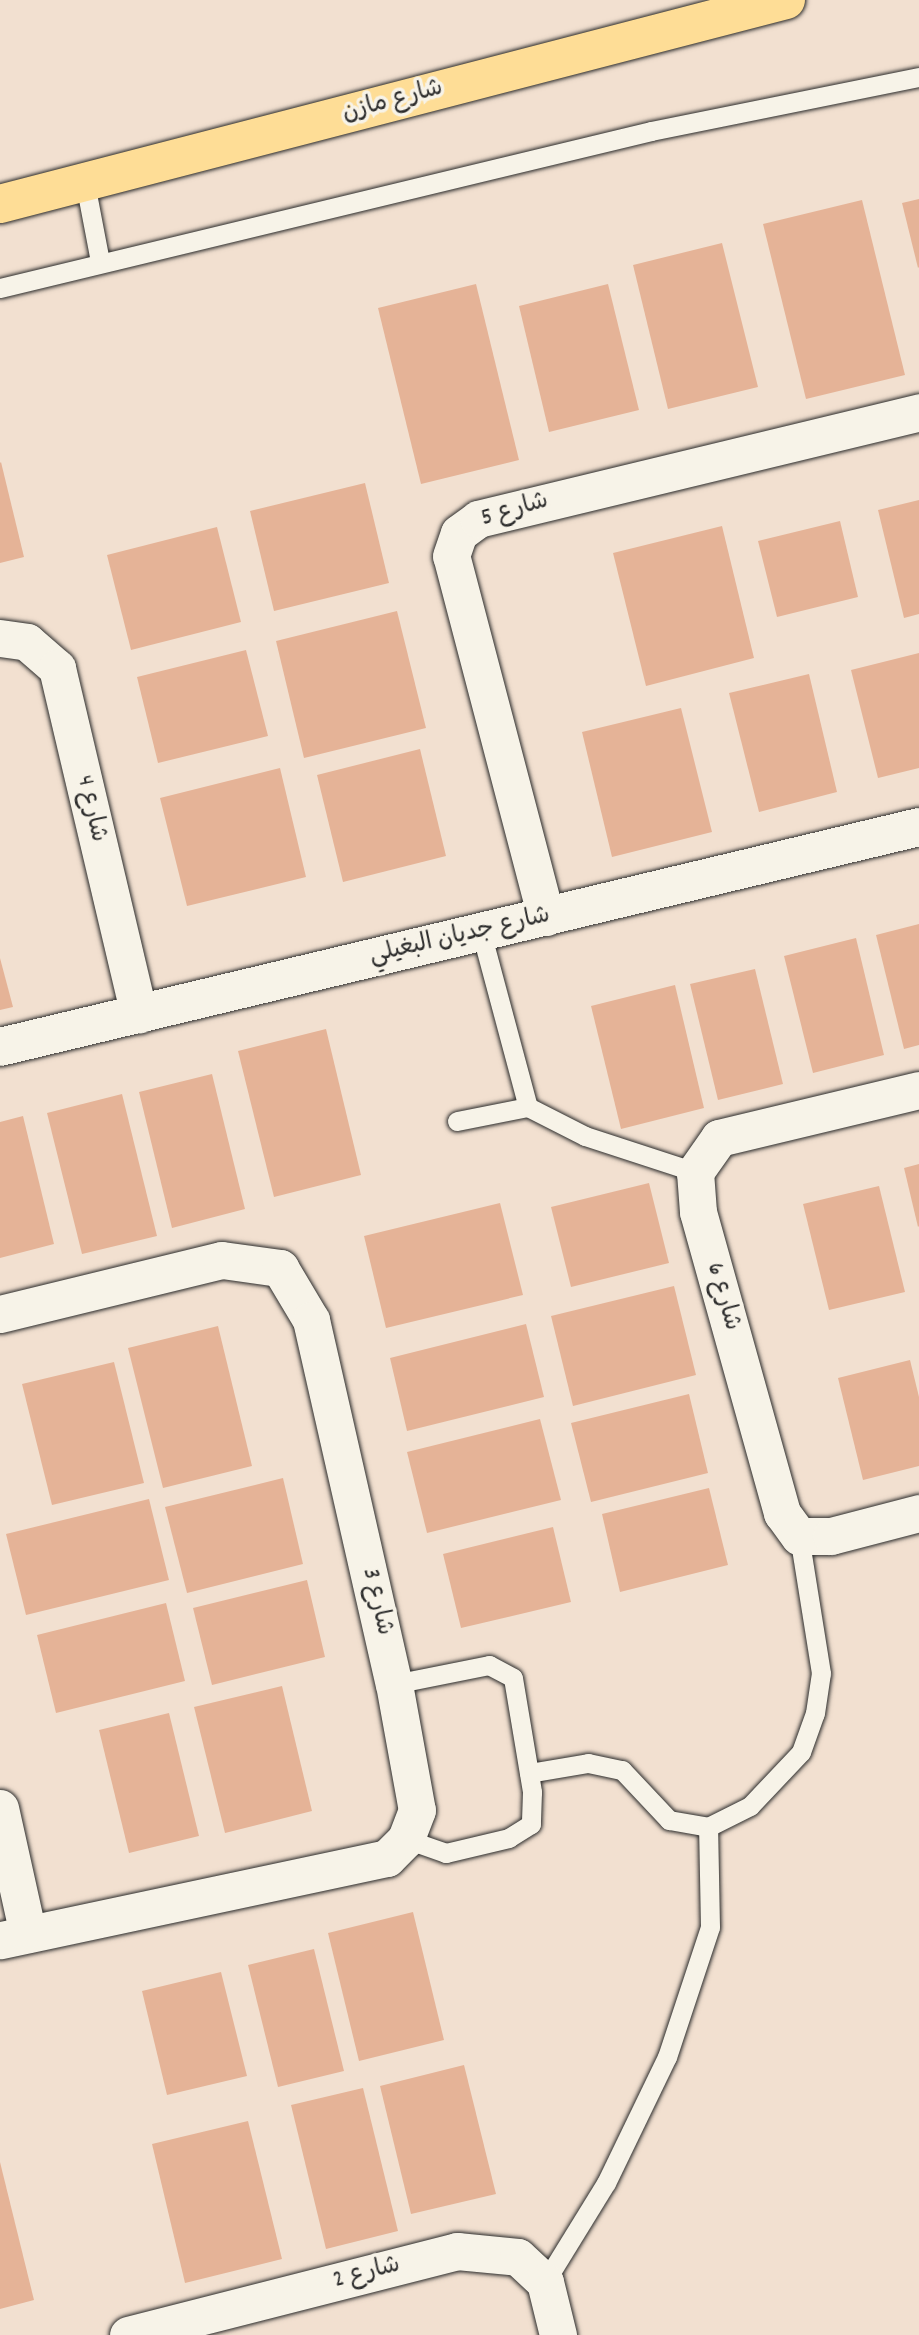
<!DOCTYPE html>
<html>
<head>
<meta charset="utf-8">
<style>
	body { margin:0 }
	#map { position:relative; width:919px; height:2335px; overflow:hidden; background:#f2e0d0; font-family:Dekko,"Playpen Sans Arabic",sans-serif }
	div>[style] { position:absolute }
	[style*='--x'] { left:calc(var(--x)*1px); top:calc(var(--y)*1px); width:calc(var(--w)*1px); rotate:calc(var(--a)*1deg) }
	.building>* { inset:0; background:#e5b397 }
	.roads { filter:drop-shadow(0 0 2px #2b2b2b) drop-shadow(0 0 2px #2b2b2b) }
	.lane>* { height:19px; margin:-9.5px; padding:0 9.5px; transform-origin:9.5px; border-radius:9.5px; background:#f7f3e8 }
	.street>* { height:37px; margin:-18.5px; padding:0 18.5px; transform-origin:18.5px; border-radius:18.5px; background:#f7f3e8 }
	.secondary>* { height:38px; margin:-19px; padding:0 19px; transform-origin:19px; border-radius:19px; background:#f7f3e8 }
	.primary>* { height:38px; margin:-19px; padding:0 19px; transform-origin:19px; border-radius:19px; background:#fedd96 }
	span { translate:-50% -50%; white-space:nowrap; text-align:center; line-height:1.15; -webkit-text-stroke:7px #f7f3e8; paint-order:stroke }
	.street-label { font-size:24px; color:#2b2b2b }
</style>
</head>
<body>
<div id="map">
	<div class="building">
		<div style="clip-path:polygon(919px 199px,919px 267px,918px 268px,902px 203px)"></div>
		<div style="clip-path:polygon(862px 200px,905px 375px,806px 399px,763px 224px)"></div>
		<div style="clip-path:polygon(722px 243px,758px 387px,668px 409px,633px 265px)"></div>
		<div style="clip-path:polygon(476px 284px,519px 460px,421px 484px,378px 308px)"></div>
		<div style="clip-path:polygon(608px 284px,639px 410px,549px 432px,519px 306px)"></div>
		<div style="clip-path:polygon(1px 462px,24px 557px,0 563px,0 463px)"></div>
		<div style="clip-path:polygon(365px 483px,389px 583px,274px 611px,250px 511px)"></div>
		<div style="clip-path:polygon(919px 500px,919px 614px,904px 618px,878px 510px)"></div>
		<div style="clip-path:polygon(840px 521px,858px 597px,777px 617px,758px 541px)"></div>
		<div style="clip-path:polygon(722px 526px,754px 658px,646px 686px,613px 553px)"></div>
		<div style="clip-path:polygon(217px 527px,241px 622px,131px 650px,107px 555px)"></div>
		<div style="clip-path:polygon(397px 611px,426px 728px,304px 758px,276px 641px)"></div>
		<div style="clip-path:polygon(246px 650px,268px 736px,158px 763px,137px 677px)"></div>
		<div style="clip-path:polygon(919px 653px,919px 768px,878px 778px,851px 670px)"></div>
		<div style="clip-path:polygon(809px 674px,837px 792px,759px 812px,729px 693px)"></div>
		<div style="clip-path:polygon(681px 708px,712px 832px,612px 857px,582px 732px)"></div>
		<div style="clip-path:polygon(420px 749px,446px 856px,343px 882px,317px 775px)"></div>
		<div style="clip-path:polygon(280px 768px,306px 877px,187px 906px,160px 798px)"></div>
		<div style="clip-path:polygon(919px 924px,919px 1045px,904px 1049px,876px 935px)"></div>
		<div style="clip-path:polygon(856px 938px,884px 1055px,813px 1073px,784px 956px)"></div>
		<div style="clip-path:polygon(0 958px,13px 1007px,0 1010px)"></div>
		<div style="clip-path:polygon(755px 969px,783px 1084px,718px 1100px,690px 984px)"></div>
		<div style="clip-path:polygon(675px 985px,704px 1108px,621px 1129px,591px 1006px)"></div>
		<div style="clip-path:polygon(326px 1029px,361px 1175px,274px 1197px,238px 1051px)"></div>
		<div style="clip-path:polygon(212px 1074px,245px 1209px,172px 1228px,139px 1092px)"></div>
		<div style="clip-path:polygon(122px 1094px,157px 1236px,82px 1254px,47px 1113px)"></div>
		<div style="clip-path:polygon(23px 1116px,54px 1244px,0 1258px,0 1122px)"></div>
		<div style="clip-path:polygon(919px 1164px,919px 1226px,918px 1227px,904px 1168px)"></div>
		<div style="clip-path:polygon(649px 1183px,669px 1263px,571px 1287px,551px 1207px)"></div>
		<div style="clip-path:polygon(879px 1186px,905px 1292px,829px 1310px,803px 1204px)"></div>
		<div style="clip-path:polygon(500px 1203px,523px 1295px,386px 1328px,364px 1236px)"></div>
		<div style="clip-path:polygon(674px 1286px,696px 1375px,573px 1406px,551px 1316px)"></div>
		<div style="clip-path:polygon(526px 1324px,544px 1397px,407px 1431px,390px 1358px)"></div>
		<div style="clip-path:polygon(218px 1326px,252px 1466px,163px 1488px,128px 1348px)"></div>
		<div style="clip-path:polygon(910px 1360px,919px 1397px,919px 1466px,863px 1480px,838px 1378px)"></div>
		<div style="clip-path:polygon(114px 1362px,144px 1483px,52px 1505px,22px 1384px)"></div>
		<div style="clip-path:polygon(689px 1394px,708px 1473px,591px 1502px,571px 1423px)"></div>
		<div style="clip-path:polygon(540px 1419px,561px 1500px,427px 1533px,407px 1452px)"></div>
		<div style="clip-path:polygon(283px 1478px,303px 1564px,187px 1593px,165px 1507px)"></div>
		<div style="clip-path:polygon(709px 1488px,728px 1565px,620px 1592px,602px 1514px)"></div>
		<div style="clip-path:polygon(149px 1499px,169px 1580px,26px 1615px,6px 1534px)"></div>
		<div style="clip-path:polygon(553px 1527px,571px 1602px,461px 1628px,443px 1554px)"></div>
		<div style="clip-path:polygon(307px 1580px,325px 1657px,212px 1685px,193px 1608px)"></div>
		<div style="clip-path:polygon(166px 1603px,185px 1681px,56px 1713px,37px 1635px)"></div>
		<div style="clip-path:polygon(282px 1686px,312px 1811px,225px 1833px,194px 1707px)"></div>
		<div style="clip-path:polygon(169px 1713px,199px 1836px,129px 1853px,99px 1730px)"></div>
		<div style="clip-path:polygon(413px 1912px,444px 2040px,359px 2061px,328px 1933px)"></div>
		<div style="clip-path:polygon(314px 1949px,344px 2071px,278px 2087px,248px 1965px)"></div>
		<div style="clip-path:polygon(221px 1972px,247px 2076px,167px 2095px,142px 1991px)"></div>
		<div style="clip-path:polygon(464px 2065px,496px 2194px,411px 2214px,380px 2086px)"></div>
		<div style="clip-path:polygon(363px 2088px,398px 2231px,326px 2249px,291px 2105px)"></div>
		<div style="clip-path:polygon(248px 2121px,282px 2259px,185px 2283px,152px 2144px)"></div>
		<div style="clip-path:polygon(0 2162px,34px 2300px,0 2309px)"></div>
	</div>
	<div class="roads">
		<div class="lane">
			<div style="--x:85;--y:183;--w:80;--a:79.2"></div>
			<div style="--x:0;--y:288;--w:670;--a:-13.56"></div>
			<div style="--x:651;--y:131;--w:273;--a:-11.4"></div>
			<div style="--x:481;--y:932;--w:181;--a:75"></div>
			<div style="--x:528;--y:1107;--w:64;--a:27"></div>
			<div style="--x:585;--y:1136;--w:116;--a:18.1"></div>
			<div style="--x:457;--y:1121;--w:72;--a:-11.2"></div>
			<div style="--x:394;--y:1684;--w:97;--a:-11.3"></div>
			<div style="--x:489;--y:1665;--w:27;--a:28"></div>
			<div style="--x:513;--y:1678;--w:116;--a:80.5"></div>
			<div style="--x:532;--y:1792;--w:32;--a:92"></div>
			<div style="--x:531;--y:1824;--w:26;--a:148"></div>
			<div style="--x:509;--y:1838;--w:65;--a:166.6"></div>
			<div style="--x:446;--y:1853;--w:42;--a:-160.7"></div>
			<div style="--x:529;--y:1773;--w:60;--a:-9.6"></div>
			<div style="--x:588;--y:1763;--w:35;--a:12"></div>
			<div style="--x:622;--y:1770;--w:69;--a:46.8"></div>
			<div style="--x:669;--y:1820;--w:40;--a:10"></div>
			<div style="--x:708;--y:1827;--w:47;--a:-26.6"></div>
			<div style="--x:750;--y:1806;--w:74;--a:-46.6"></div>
			<div style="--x:801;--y:1752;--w:41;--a:-70.3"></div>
			<div style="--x:815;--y:1713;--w:40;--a:-81.5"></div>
			<div style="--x:821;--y:1673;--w:139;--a:-99.1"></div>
			<div style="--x:545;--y:2282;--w:116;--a:-58.4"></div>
			<div style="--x:606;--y:2183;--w:140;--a:-64.2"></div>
			<div style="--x:667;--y:2057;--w:137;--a:-71.7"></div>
			<div style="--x:710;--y:1927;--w:100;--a:-91.1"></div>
		</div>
		<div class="street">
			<div style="--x:0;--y:638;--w:27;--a:8"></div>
			<div style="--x:27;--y:642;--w:40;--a:41"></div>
			<div style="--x:57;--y:668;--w:356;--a:76.7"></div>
			<div style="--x:546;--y:917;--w:373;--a:-104.7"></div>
			<div style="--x:451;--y:556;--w:24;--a:-71"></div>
			<div style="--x:459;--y:533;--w:24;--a:-36"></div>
			<div style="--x:478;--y:519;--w:454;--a:-13.6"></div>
			<div style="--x:919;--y:1090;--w:206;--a:166.5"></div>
			<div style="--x:719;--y:1138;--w:42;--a:125.2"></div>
			<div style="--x:695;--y:1172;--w:40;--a:85.7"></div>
			<div style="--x:698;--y:1212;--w:313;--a:74.4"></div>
			<div style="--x:782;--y:1513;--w:29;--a:54"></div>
			<div style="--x:799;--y:1536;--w:32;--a:0"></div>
			<div style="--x:831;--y:1536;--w:91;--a:-14.6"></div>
			<div style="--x:0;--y:1314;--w:228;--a:-13.7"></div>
			<div style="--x:222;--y:1260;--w:59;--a:7.9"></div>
			<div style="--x:280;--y:1268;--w:61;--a:59.2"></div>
			<div style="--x:311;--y:1320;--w:373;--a:77.2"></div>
			<div style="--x:394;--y:1684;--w:128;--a:79.7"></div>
			<div style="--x:417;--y:1810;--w:31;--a:111"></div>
			<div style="--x:406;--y:1839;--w:27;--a:135"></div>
			<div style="--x:387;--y:1858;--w:396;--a:168"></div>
			<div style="--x:0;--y:1808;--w:129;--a:77.5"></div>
			<div style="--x:128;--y:2335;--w:340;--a:-14.3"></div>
			<div style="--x:457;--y:2251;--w:61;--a:5.6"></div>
			<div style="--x:518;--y:2257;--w:37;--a:43"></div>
			<div style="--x:545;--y:2282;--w:55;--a:76.2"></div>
		</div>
		<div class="secondary">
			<div style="--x:0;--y:1047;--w:945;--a:-13.46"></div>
		</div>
		<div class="primary">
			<div style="--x:0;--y:204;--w:812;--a:-14.55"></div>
		</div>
	</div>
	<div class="street-label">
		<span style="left:393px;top:102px;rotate:-15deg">شارع مازن</span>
		<span style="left:515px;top:511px;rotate:-16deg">شارع 5</span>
		<span style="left:90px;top:809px;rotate:77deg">شارع 4</span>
		<span style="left:460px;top:937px;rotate:-13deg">شارع جديان البغيلي</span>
		<span style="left:722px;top:1297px;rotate:74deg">شارع 6</span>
		<span style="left:376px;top:1602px;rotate:77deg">شارع 3</span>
		<span style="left:367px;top:2274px;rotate:-14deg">شارع 2</span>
	</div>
</div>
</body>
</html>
